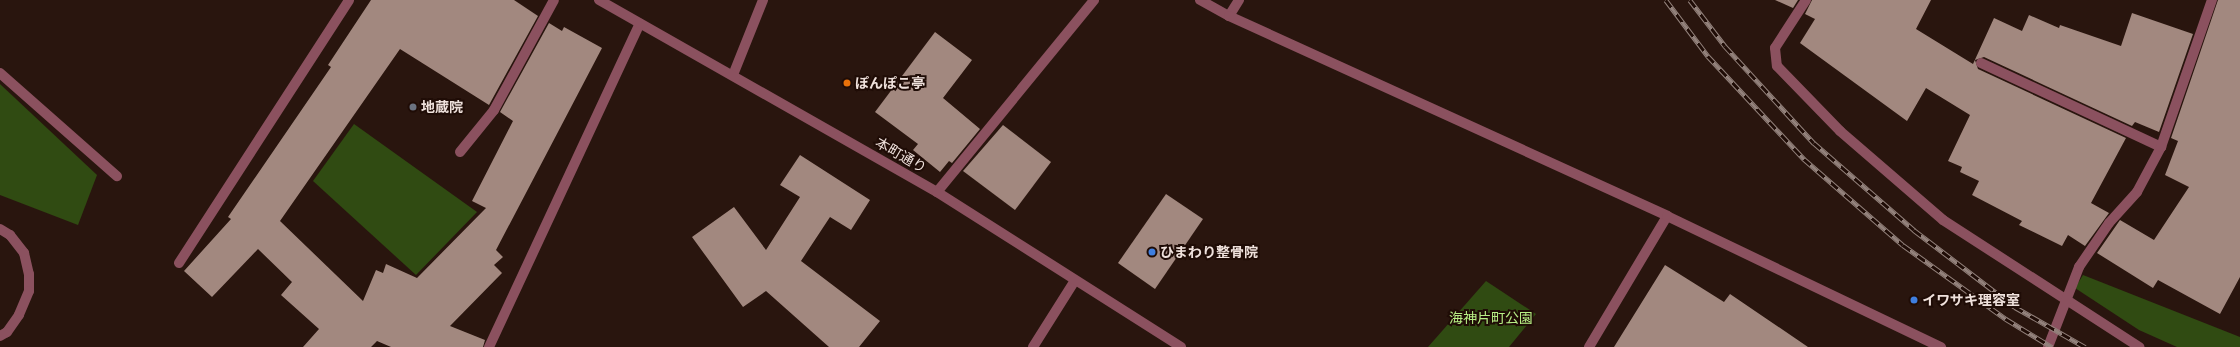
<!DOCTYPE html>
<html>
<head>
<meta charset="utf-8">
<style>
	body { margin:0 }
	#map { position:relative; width:2240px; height:347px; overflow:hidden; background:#29150e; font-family:"Work Sans","Noto Sans JP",sans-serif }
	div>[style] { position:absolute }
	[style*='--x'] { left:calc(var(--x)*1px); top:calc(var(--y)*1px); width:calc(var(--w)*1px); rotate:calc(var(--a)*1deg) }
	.green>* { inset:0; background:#304b12 }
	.building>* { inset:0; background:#a2887f }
	.service>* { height:10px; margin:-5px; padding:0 5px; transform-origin:5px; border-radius:5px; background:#8b515f }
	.minor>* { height:10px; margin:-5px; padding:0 5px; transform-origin:5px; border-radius:5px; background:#8b515f }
	.tertiary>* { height:10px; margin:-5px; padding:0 5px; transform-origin:5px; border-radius:5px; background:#8b515f }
	.rail>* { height:4.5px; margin-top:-2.25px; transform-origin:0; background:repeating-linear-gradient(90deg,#1f0c06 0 9px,#93827c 0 18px); box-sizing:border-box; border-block:1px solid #93827c }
	.dots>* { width:11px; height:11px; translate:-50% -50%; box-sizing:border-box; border:2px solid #1f0c06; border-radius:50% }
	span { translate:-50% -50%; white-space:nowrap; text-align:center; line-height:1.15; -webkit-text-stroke:4px #1f0c06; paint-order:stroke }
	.poi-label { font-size:14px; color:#efe1dc; font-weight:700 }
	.left { translate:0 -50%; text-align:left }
	.street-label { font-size:14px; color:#efe1dc }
	.park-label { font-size:14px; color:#b7ee85 }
</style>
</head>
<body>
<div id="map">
	<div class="green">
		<div style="clip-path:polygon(0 84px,97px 175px,78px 225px,0 195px)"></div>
		<div style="clip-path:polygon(354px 124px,477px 212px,416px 275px,313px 181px)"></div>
		<div style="clip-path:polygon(2083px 275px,2240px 337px,2240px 347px,2177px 347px,2139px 330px,2075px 288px)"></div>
		<div style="clip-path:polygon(1486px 281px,1536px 314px,1509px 347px,1428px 347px)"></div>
	</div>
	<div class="building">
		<div style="clip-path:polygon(371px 0,514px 0,538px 16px,489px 105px,400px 49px,280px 221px,363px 301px,376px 270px,383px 273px,386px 264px,417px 278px,486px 208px,472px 201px,513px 121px,500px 112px,549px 23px,562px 31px,564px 27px,602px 48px,496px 250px,503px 257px,494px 265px,502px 273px,450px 326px,485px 340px,483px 347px,391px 347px,377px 341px,371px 347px,303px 347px,319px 329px,281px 295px,292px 282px,258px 249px,212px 297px,184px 271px,231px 219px,228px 217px,331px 67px,328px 65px)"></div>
		<div style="clip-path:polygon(1775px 0,1798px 0,1793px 8px)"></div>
		<div style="clip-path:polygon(1812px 0,1931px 0,1916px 29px,1973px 64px,1994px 18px,2022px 31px,2029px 15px,2059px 28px,2060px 25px,2121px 46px,2132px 13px,2193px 34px,2159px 132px,2135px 122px,2132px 126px,1984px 57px,1975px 60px,1978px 69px,2126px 138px,2091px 203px,2109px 213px,2085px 246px,2068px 235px,2062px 246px,2019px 225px,2022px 221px,1972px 195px,1979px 181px,1960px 172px,1962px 167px,1948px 161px,1970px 115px,1926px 88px,1907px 121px,1800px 43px,1815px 19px,1805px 14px)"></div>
		<div style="clip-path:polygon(2218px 0,2240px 0,2240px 277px,2220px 314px,2158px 280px,2153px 288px,2097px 253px,2120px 220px,2154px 240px,2189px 187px,2165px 175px,2178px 141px,2171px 138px)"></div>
		<div style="clip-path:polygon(935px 32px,972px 60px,943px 98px,980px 129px,952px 163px,949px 161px,940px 172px,913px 150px,918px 144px,875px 112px)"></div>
		<div style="clip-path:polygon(1003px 125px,1051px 162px,1015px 210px,963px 171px)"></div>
		<div style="clip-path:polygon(800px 155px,870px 200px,851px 230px,830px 217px,801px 261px,880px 321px,859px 347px,829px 347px,766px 291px,743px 307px,692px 237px,734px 207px,766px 250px,800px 197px,780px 185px)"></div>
		<div style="clip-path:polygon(1166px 194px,1203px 219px,1155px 289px,1118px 263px)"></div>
		<div style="clip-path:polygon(1665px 265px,1724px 302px,1730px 294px,1808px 347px,1614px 347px)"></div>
	</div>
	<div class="service">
		<div style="--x:1229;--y:16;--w:19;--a:-58"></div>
		<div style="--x:1981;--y:63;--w:199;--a:25"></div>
		<div style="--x:0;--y:73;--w:156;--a:41.4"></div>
		<div style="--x:460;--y:152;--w:54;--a:-51"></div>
		<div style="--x:494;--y:110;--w:125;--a:-61.4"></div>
		<div style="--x:937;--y:192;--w:248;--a:-50.7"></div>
		<div style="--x:2137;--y:192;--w:51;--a:-61.9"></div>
		<div style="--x:2161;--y:147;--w:156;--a:-70.9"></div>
		<div style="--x:0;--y:229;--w:12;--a:31"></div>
		<div style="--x:10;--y:235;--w:23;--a:52"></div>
		<div style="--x:24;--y:253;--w:22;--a:77"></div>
		<div style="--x:29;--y:274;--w:17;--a:90"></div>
		<div style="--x:29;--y:291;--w:26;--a:113"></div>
		<div style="--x:19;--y:315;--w:21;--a:125"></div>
		<div style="--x:7;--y:332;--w:8;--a:150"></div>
		<div style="--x:179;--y:263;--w:313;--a:-57.1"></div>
		<div style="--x:1033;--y:347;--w:77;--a:-57.8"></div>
		<div style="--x:1589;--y:347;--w:152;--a:-59.2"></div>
	</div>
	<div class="minor">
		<div style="--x:1200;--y:0;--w:33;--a:29"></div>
		<div style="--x:1229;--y:16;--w:482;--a:24.5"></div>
		<div style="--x:1667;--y:216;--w:304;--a:25.6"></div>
		<div style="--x:1806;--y:0;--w:57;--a:122.9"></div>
		<div style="--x:1775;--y:48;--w:18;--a:84"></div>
		<div style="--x:1777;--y:66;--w:91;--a:45.9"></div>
		<div style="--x:1840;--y:131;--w:136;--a:40.8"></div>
		<div style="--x:1943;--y:220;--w:234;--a:32.9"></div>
		<div style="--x:733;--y:75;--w:81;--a:-68.2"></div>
		<div style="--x:489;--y:347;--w:357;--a:-65"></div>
		<div style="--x:2048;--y:347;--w:86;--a:-68.8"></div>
		<div style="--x:2079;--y:267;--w:53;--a:-55.7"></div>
		<div style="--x:2109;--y:223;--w:42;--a:-47.9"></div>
	</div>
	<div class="tertiary">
		<div style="--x:599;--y:0;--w:389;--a:29.6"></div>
		<div style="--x:937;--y:192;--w:289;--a:32.4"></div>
	</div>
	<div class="rail">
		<div style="--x:1666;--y:0;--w:70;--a:53.1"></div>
		<div style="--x:1708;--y:56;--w:141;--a:47"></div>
		<div style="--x:1804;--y:159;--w:131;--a:41"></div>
		<div style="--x:1903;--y:245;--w:127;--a:35.7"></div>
		<div style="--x:2006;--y:319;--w:54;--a:31.3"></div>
		<div style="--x:1690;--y:0;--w:58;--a:52.7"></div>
		<div style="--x:1725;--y:46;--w:132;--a:47.5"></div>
		<div style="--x:1814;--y:143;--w:133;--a:41"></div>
		<div style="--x:1914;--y:230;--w:127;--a:37.3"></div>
		<div style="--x:2015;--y:307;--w:81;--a:29.7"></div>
	</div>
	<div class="dots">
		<div style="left:847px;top:83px;background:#e8710a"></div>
		<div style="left:413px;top:107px;background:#6b7280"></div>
		<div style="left:1152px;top:252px;background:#3f7fe0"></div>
		<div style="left:1914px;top:300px;background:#3f7fe0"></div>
	</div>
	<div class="poi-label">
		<span class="left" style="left:855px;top:83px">ぽんぽこ亭</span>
		<span class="left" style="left:421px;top:107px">地蔵院</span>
		<span class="left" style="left:1160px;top:252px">ひまわり整骨院</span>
		<span class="left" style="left:1922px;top:300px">イワサキ理容室</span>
	</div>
	<div class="street-label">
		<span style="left:901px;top:155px;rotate:30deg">本町通り</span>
	</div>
	<div class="park-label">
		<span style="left:1491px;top:318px">海神片町公園</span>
	</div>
</div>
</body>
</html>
